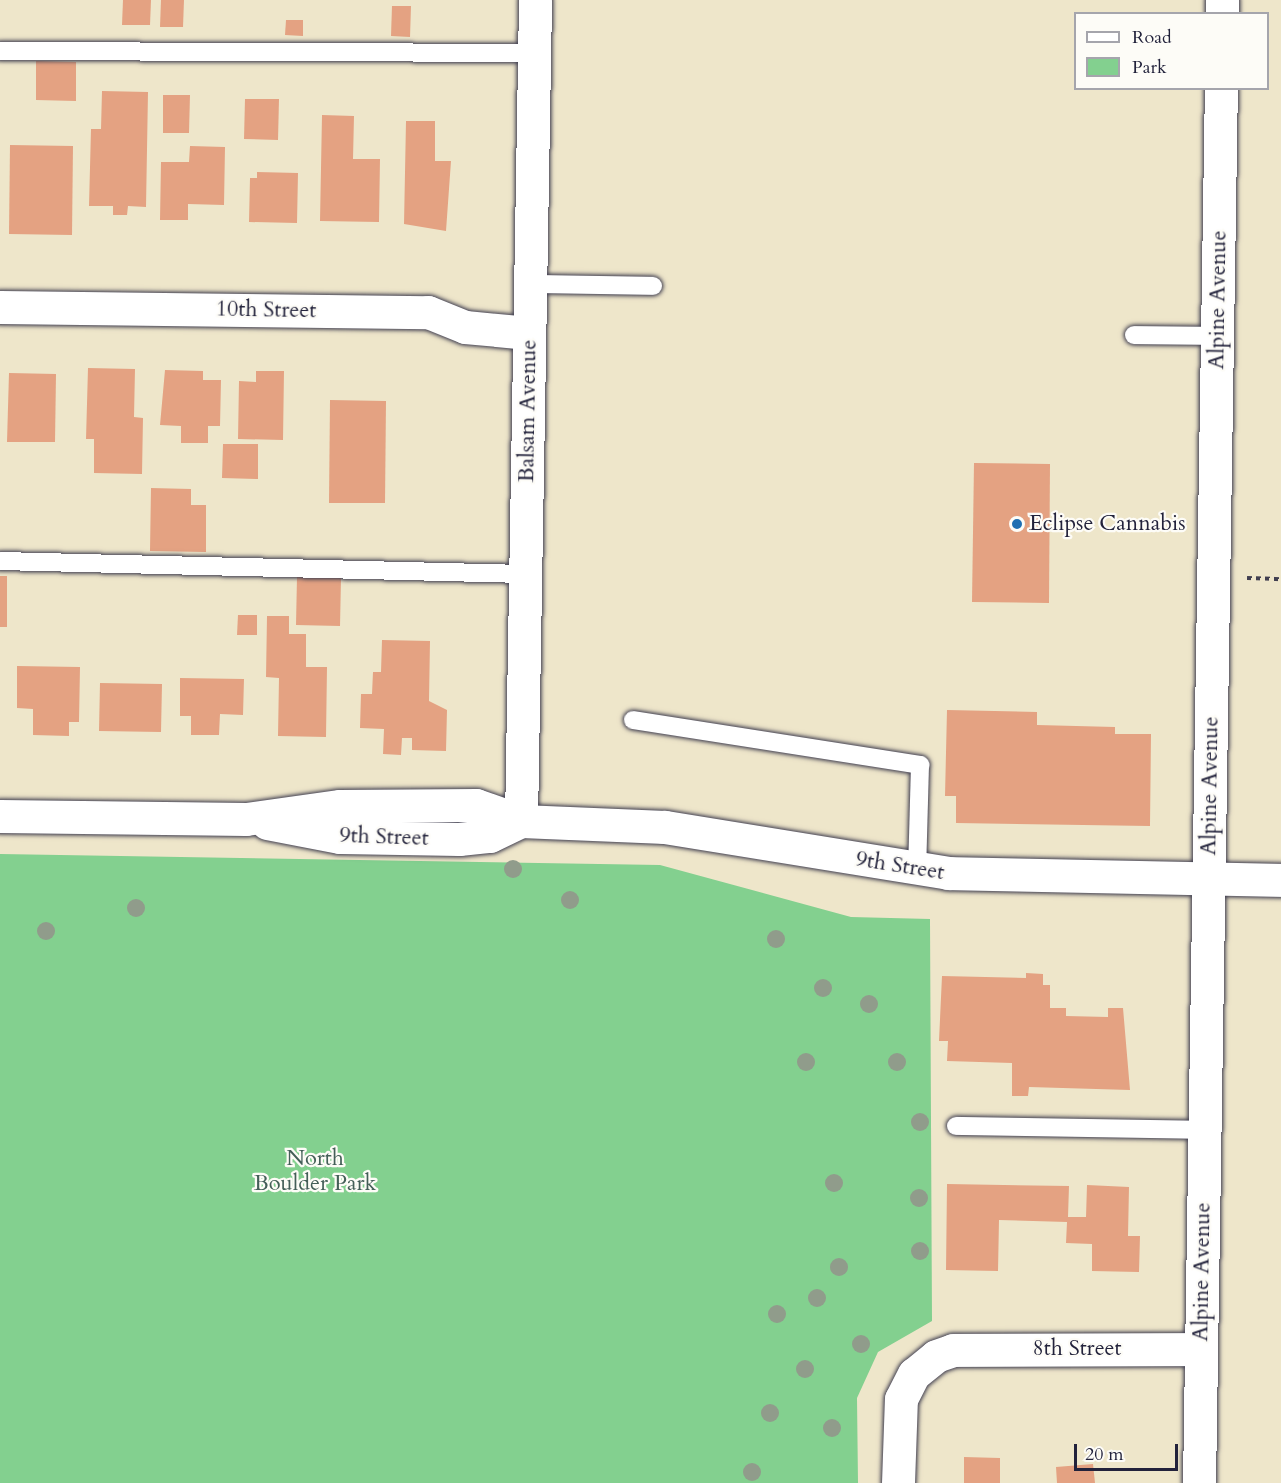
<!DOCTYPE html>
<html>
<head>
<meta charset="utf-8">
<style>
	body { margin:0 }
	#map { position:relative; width:1281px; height:1483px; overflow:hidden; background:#eee6ca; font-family:Cardo,serif }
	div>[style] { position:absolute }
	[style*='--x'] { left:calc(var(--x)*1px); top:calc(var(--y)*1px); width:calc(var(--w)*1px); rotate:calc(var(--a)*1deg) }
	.green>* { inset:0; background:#83d08f }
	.building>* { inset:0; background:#e4a282 }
	.path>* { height:4px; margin-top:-2px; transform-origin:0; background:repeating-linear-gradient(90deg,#413f50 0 4.5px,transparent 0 9px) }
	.roads { filter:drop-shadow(0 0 2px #413f50) drop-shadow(0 0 2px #413f50) }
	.service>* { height:18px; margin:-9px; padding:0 9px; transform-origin:9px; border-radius:9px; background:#fff }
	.minor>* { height:33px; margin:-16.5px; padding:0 16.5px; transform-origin:16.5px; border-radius:16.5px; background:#fff }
	.tertiary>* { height:33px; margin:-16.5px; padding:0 16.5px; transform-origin:16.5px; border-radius:16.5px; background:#fff }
	.trees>* { width:18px; height:18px; margin:-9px; border-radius:50%; background:#909c8b }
	.dots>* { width:16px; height:16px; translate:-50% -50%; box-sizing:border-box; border:3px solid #fdfcf7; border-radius:50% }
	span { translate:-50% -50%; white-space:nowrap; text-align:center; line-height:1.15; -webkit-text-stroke:4.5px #fdfcf7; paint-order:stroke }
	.street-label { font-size:22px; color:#22223b }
	.poi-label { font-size:22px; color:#22223b }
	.left { translate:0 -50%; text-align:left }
	.park-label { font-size:22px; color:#445f58 }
	.legend { position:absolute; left:1074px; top:12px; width:195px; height:78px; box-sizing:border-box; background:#fdfcf7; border:2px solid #a5a5ac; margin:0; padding:8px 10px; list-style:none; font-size:18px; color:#22223b }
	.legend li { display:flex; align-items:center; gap:12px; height:30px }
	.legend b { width:30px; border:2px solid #a5a5ac }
	.scale { position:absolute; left:1074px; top:1444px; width:104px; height:27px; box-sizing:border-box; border:3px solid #22223b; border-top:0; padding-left:8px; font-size:18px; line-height:21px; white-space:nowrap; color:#22223b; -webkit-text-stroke:4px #fdfcf7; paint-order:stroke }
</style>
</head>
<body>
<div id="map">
	<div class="green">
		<div style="clip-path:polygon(0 854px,660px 865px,851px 917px,930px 919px,932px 1321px,878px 1352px,857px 1398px,858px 1483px,0 1483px)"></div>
	</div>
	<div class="building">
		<div style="clip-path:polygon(123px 0,151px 0,150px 25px,122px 25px)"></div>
		<div style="clip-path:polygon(161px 0,184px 0,183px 27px,160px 27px)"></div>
		<div style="clip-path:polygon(392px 6px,411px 6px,410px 37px,391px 36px)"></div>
		<div style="clip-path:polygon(286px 20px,303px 20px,303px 36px,285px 35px)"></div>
		<div style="clip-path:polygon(36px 61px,76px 62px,76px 101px,36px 100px)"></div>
		<div style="clip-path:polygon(102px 91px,148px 92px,146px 207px,128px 206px,127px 215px,113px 215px,113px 206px,89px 206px,91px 129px,101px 129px)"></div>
		<div style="clip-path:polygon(163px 95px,190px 95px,189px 133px,163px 133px)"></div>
		<div style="clip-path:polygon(245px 99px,279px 99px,278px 140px,244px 139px)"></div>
		<div style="clip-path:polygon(322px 115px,354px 116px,353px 159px,380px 159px,379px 222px,320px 221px)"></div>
		<div style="clip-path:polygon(406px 121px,435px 121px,435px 161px,451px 161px,446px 231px,404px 224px)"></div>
		<div style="clip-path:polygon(10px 145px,73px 146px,72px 235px,9px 234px)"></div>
		<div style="clip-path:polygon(190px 146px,225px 147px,224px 205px,188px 204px,188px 220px,160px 220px,161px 162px,189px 162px)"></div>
		<div style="clip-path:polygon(257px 172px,298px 173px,297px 223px,249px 222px,250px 178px,257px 178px)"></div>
		<div style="clip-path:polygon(88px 368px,135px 369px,134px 417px,143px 418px,142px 474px,94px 473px,94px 439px,86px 439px)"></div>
		<div style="clip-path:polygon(165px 370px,203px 371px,203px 380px,221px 380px,220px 426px,208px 426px,208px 443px,181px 443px,181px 426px,160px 425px)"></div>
		<div style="clip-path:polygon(256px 371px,284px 371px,283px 440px,238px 439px,239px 381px,256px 382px)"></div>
		<div style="clip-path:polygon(9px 373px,56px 374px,55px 442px,7px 442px)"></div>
		<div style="clip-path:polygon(330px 400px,386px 401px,385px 503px,329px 503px)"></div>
		<div style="clip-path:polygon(223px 444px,258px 444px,258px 479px,222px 478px)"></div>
		<div style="clip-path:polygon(974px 463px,1050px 464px,1049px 603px,972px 602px)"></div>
		<div style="clip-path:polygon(151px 488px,191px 489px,191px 505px,206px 505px,206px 552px,150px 551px)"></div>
		<div style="clip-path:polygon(0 576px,7px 576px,7px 627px,0 627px)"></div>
		<div style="clip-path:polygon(297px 577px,341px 578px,340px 626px,296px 625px)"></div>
		<div style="clip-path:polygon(238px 615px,257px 615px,257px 635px,237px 635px)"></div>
		<div style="clip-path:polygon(267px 616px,289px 616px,289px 634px,306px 634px,306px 667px,327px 667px,326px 737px,278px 736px,279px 678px,266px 677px)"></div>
		<div style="clip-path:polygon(382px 640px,430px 641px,429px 701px,447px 710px,446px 751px,412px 750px,412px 738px,402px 738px,401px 755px,383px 754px,384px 729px,360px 728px,361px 694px,372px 694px,373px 672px,381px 672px)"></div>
		<div style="clip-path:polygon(17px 666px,80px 667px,79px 722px,69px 722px,69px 736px,33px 735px,33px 709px,17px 708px)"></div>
		<div style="clip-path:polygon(180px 678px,244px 679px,243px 715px,220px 714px,219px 735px,191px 735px,191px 716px,180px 716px)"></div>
		<div style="clip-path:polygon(100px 683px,162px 684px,161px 732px,99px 731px)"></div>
		<div style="clip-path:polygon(947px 710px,1037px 712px,1037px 725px,1115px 727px,1115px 734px,1151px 734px,1150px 826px,956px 823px,956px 796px,945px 796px)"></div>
		<div style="clip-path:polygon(1026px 973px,1043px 974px,1043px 985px,1050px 985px,1050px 1008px,1066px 1008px,1066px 1016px,1108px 1017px,1108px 1008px,1123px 1008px,1130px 1090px,1029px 1087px,1028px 1096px,1012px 1096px,1012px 1063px,947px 1061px,948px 1041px,939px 1041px,942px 976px,1026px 978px)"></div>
		<div style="clip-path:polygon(947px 1184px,1069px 1186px,1068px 1217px,1086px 1217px,1087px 1185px,1129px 1187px,1128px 1236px,1140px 1236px,1139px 1272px,1092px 1271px,1092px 1244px,1066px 1243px,1067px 1222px,999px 1220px,998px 1271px,946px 1270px)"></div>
		<div style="clip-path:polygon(964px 1457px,1000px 1458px,1000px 1483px,964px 1483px)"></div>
		<div style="clip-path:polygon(1093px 1464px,1095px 1483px,1057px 1483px,1056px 1467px)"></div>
	</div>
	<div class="path">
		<div style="--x:1247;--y:578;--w:34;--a:2"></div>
	</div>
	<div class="roads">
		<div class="service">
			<div style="--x:0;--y:51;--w:534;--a:0.21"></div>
			<div style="--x:530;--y:284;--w:123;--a:0.9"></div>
			<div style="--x:1134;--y:335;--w:83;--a:0.7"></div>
			<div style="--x:0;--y:561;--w:526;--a:1.42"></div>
			<div style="--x:633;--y:720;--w:291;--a:8.9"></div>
			<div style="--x:920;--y:765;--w:105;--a:91.6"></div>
			<div style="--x:956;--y:1126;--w:248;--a:0.9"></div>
		</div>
		<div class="minor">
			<div style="--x:1222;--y:14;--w:14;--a:-90"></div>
			<div style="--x:0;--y:307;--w:428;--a:0.7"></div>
			<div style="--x:428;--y:312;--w:40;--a:22"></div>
			<div style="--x:465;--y:327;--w:64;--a:5.4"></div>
			<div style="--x:898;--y:1483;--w:84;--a:-88"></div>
			<div style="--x:901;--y:1399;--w:28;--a:-63"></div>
			<div style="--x:914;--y:1374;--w:28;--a:-39"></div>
			<div style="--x:936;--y:1356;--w:18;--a:-19"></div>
			<div style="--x:953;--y:1350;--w:248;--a:-0.2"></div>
			<div style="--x:1199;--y:1483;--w:1395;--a:-89.1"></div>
		</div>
		<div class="tertiary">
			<div style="--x:0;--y:816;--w:246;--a:0.7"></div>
			<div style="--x:246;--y:819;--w:95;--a:-7.9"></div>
			<div style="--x:340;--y:806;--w:136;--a:-0.4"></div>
			<div style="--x:476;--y:805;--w:48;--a:19.6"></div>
			<div style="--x:521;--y:821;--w:144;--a:2.4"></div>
			<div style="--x:665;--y:827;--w:287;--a:9.2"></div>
			<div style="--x:948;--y:873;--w:333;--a:1.2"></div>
			<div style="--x:521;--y:821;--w:821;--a:-89.02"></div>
			<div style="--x:267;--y:823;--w:74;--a:10.9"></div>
			<div style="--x:340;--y:837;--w:119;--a:1"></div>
			<div style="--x:459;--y:839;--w:31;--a:-6"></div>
			<div style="--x:490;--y:836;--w:34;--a:-26"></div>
		</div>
	</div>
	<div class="trees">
		<div style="left:513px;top:869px"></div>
		<div style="left:570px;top:900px"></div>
		<div style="left:136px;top:908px"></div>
		<div style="left:46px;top:931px"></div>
		<div style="left:776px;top:939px"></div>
		<div style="left:823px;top:988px"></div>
		<div style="left:869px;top:1004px"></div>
		<div style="left:806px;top:1062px"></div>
		<div style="left:897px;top:1062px"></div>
		<div style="left:920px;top:1122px"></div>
		<div style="left:834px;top:1183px"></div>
		<div style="left:919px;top:1198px"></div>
		<div style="left:920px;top:1251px"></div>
		<div style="left:839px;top:1267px"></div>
		<div style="left:817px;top:1298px"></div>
		<div style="left:777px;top:1314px"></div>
		<div style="left:861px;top:1344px"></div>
		<div style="left:805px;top:1369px"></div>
		<div style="left:770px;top:1413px"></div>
		<div style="left:832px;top:1428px"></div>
		<div style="left:752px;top:1472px"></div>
	</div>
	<div class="dots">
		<div style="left:1017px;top:524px;background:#1f6fb2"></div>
	</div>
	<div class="street-label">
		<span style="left:1218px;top:300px;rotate:-89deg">Alpine Avenue</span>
		<span style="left:266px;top:310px;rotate:1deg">10th Street</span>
		<span style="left:528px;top:411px;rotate:-89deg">Balsam Avenue</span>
		<span style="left:1210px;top:786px;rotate:-89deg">Alpine Avenue</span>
		<span style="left:384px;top:837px;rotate:2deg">9th Street</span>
		<span style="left:900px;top:866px;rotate:9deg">9th Street</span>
		<span style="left:1202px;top:1272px;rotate:-89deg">Alpine Avenue</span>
		<span style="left:1077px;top:1349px">8th Street</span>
	</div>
	<div class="poi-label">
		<span class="left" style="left:1029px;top:524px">Eclipse Cannabis</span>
	</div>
	<div class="park-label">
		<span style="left:315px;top:1171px">North<br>Boulder Park</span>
	</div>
	<ul class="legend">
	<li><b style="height:8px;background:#fff"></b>Road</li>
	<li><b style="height:16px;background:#83d08f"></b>Park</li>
	</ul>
	<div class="scale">20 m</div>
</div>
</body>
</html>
